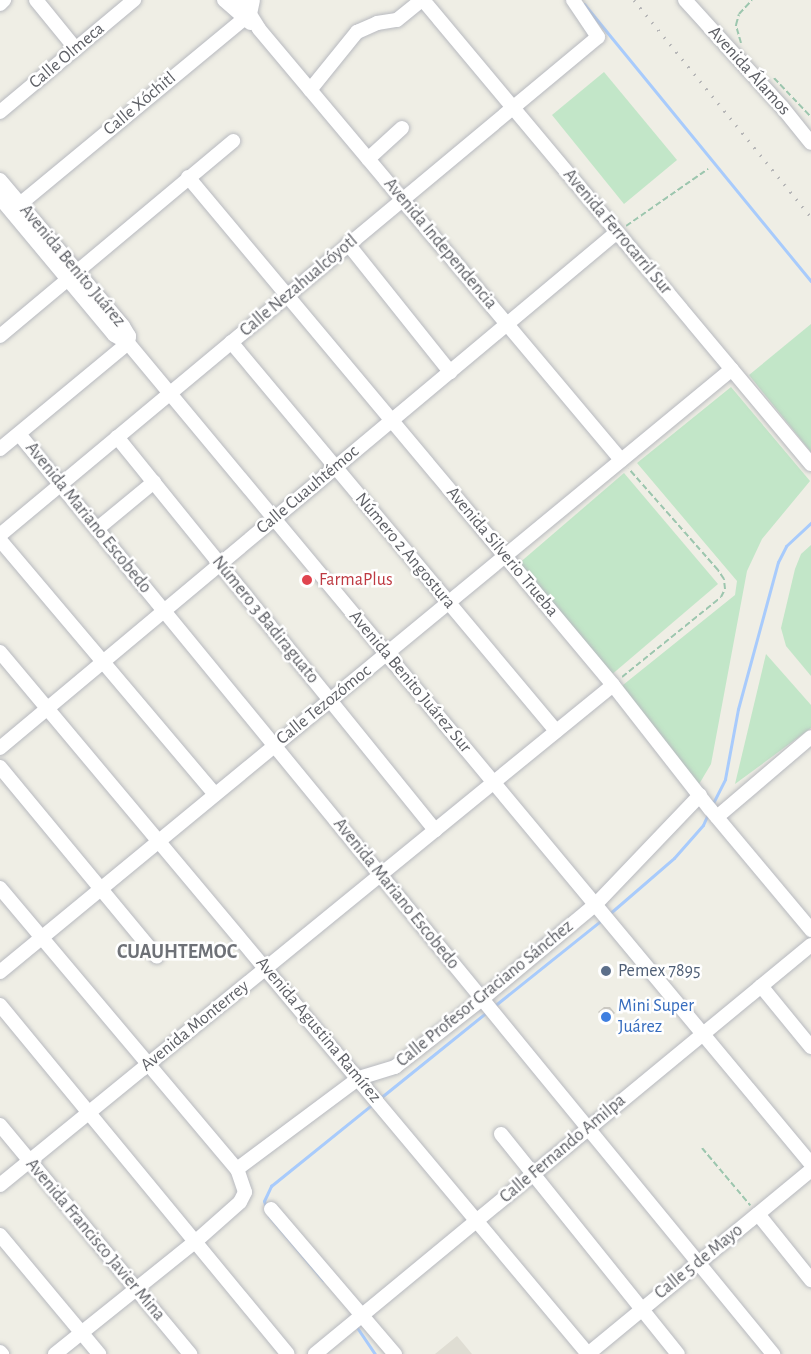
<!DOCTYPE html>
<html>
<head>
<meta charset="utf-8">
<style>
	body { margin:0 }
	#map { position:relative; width:811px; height:1354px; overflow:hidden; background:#efeee5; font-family:"Alegreya Sans",sans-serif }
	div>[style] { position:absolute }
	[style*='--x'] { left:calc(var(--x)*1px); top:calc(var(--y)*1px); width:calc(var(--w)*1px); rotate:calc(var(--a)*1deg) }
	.education>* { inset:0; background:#dfddd3 }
	.green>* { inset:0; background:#c2e6c8 }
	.stream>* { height:3px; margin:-1.5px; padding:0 1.5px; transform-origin:1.5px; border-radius:1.5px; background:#a8cbfc }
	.building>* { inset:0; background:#cac8c2 }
	.path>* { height:2px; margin-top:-1px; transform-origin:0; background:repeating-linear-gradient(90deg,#9cc6ae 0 6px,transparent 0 9px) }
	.roads { filter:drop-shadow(0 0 2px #b7b9bf) drop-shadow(0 0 2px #b7b9bf) }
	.minor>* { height:14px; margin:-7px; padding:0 7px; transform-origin:7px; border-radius:7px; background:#fff }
	.rail>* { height:3px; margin-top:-1.5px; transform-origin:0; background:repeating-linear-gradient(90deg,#b6b6b7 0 1.5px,transparent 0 9.5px) }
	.dots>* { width:16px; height:16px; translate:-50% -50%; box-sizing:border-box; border:3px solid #fff; border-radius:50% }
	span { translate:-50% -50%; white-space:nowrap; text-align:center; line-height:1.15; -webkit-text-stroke:5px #fff; paint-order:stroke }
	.street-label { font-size:18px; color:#5d5f65 }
	.health-label { font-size:18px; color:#be3a42 }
	.left { translate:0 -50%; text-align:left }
	.service-label { font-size:18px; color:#4e5e75 }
	.shop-label { font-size:18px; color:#366cbe }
	.neighbourhood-label { font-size:20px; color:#6e7177; font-weight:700 }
</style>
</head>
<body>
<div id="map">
	<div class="education">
		<div style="clip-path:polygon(457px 1336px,472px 1354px,435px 1354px)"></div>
	</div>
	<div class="green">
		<div style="clip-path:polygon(604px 72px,677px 160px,624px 204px,552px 115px)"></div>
		<div style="clip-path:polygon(811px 324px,811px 452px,749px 375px)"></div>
		<div style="clip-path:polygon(731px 387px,810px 481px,762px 539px,747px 571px,711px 764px,695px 791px,618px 689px,735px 595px,737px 581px,637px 463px)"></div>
		<div style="clip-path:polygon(624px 473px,718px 584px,610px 676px,517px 565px)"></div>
		<div style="clip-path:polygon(811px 545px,811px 676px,786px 646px,781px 628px,795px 569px,801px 554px)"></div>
		<div style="clip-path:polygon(766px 654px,811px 705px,811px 728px,735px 784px)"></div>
	</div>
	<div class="stream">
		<div style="--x:584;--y:4;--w:358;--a:50.7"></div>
		<div style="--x:712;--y:805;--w:29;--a:-63"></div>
		<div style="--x:725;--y:779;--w:71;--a:-79.5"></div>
		<div style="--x:738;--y:709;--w:152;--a:-74.8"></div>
		<div style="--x:778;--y:562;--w:18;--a:-63"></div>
		<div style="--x:786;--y:546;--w:34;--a:-43"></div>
		<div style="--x:608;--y:915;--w:87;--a:-40.8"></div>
		<div style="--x:674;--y:858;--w:44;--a:-48.7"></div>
		<div style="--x:703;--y:825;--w:12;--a:-66"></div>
		<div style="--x:493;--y:1007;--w:141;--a:-38.7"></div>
		<div style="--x:379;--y:1099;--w:140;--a:-38.9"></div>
		<div style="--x:266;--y:1207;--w:6;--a:-108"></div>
		<div style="--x:264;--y:1201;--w:17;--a:-65"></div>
		<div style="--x:271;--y:1186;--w:132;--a:-38.9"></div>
		<div style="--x:269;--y:1216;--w:84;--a:49.8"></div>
		<div style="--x:356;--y:1326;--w:34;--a:56"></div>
	</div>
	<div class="building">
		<div style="clip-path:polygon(604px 1007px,610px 1007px,615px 1013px,606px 1021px,598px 1012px)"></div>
	</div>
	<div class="path">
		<div style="--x:741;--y:43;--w:19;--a:-106"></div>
		<div style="--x:736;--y:25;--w:11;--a:-75"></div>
		<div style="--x:739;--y:14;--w:19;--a:-47"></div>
		<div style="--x:774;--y:78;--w:54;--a:46.5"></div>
		<div style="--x:626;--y:226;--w:100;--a:-34.8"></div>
		<div style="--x:622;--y:677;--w:127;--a:-38.9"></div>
		<div style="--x:721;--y:597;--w:9;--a:-63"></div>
		<div style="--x:725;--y:589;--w:10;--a:-96"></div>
		<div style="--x:724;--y:579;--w:11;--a:-124"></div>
		<div style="--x:718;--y:570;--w:135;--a:-131.4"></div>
		<div style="--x:702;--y:1148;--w:75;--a:49.9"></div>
	</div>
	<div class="roads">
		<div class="minor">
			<div style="--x:36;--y:0;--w:63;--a:50.8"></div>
			<div style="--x:224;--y:0;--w:35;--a:41"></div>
			<div style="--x:241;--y:0;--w:34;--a:58"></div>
			<div style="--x:259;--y:29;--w:563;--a:49.97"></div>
			<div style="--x:423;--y:0;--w:605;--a:50.1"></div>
			<div style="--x:685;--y:0;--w:144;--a:47.8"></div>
			<div style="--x:782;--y:107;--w:46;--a:51.1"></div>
			<div style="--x:0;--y:4;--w:6;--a:-45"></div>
			<div style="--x:310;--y:90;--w:75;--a:-51"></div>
			<div style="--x:357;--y:32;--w:22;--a:-24"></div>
			<div style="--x:377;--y:23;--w:20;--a:-9"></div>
			<div style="--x:397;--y:20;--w:32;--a:-39"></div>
			<div style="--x:0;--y:112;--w:175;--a:-39.9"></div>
			<div style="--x:368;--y:159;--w:46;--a:-42.4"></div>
			<div style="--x:188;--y:177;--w:662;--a:50.08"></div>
			<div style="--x:613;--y:685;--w:157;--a:52"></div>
			<div style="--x:710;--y:809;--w:158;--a:50.1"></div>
			<div style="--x:0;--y:180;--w:191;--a:49.9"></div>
			<div style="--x:123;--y:326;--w:12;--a:59"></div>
			<div style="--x:129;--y:336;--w:7;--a:98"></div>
			<div style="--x:0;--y:198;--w:178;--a:50.2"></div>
			<div style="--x:114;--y:335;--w:16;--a:30"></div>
			<div style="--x:20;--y:204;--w:298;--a:-39.6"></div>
			<div style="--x:250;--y:14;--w:14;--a:-78"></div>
			<div style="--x:348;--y:244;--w:164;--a:51.4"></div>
			<div style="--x:0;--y:336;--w:304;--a:-39.9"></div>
			<div style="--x:231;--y:342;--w:507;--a:50.12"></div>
			<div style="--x:128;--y:343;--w:1068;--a:50.24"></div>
			<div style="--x:19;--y:434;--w:1190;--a:50.66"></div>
			<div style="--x:117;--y:437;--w:506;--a:51.02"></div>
			<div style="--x:0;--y:449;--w:166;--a:-39.6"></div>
			<div style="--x:97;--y:529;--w:74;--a:-39.5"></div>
			<div style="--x:0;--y:535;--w:778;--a:-39.79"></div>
			<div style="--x:598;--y:37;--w:45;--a:-124"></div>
			<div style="--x:0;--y:540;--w:333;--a:49.8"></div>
			<div style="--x:0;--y:652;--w:916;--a:50.05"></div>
			<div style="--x:0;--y:748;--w:803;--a:-39.9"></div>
			<div style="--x:0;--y:767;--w:246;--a:50.4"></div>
			<div style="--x:717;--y:817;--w:123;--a:-40.4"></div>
			<div style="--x:0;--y:888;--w:368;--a:49.9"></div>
			<div style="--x:0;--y:972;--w:948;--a:-39.48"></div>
			<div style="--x:761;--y:986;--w:79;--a:50.7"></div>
			<div style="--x:0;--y:1005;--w:452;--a:50.5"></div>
			<div style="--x:0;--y:1125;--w:298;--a:50.3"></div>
			<div style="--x:501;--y:1134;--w:282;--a:51.2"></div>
			<div style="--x:0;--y:1185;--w:791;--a:-39.2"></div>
			<div style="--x:271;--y:1209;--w:191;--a:49.5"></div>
			<div style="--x:758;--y:1214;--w:85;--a:51.2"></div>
			<div style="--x:0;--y:1235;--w:155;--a:50.2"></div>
			<div style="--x:0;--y:1352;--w:3;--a:45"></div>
			<div style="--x:55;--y:1354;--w:179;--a:-38.7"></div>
			<div style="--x:195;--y:1242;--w:60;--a:-41.6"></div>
			<div style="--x:240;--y:1202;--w:11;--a:-63"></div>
			<div style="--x:245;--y:1192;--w:24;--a:-109"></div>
			<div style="--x:237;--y:1169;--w:152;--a:-36.7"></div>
			<div style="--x:359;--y:1078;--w:38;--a:-17"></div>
			<div style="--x:395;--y:1067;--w:110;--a:-38"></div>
			<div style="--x:482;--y:999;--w:147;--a:-39.8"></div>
			<div style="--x:595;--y:905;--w:152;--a:-46.3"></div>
			<div style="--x:315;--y:1354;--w:643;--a:-39.51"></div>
			<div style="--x:588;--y:1354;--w:289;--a:-39.5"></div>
		</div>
	</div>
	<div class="rail">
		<div style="--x:634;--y:0;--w:280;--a:50.8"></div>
	</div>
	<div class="dots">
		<div style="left:307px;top:580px;background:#e0444e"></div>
		<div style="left:606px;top:971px;background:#5c6f8a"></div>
		<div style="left:606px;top:1017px;background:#3f7fe0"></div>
	</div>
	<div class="street-label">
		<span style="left:67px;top:56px;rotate:-40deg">Calle Olmeca</span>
		<span style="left:749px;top:71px;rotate:48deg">Avenida Álamos</span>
		<span style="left:140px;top:104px;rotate:-40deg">Calle Xóchitl</span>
		<span style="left:617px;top:232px;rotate:50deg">Avenida Ferrocarril Sur</span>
		<span style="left:440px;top:244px;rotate:50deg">Avenida Independencia</span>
		<span style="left:72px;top:266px;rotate:50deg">Avenida Benito Juárez</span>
		<span style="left:299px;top:286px;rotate:-40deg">Calle Nezahualcóyotl</span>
		<span style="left:308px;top:490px;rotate:-40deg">Calle Cuauhtémoc</span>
		<span style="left:88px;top:518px;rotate:51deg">Avenida Mariano Escobedo</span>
		<span style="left:405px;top:551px;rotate:50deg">Número 2 Angostura</span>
		<span style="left:502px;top:552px;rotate:50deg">Avenida Silverio Trueba</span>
		<span style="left:265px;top:620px;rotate:51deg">Número 3 Badiraguato</span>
		<span style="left:410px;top:682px;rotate:50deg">Avenida Benito Juárez Sur</span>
		<span style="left:324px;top:705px;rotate:-39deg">Calle Tezozómoc</span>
		<span style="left:396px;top:894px;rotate:51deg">Avenida Mariano Escobedo</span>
		<span style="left:485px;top:994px;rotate:-39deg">Calle Profesor Graciano Sánchez</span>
		<span style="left:195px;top:1026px;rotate:-39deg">Avenida Monterrey</span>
		<span style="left:318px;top:1030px;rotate:50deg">Avenida Agustina Ramírez</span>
		<span style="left:563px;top:1149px;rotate:-40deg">Calle Fernando Amilpa</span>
		<span style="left:95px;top:1240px;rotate:50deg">Avenida Francisco Javier Mina</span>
		<span style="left:699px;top:1262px;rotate:-39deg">Calle 5 de Mayo</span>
	</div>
	<div class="health-label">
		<span class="left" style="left:319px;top:580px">FarmaPlus</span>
	</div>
	<div class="service-label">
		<span class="left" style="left:618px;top:971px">Pemex 7895</span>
	</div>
	<div class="shop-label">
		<span class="left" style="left:618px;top:1017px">Mini Super<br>Juárez</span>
	</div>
	<div class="neighbourhood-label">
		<span style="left:177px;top:952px">CUAUHTEMOC</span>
	</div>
</div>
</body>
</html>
